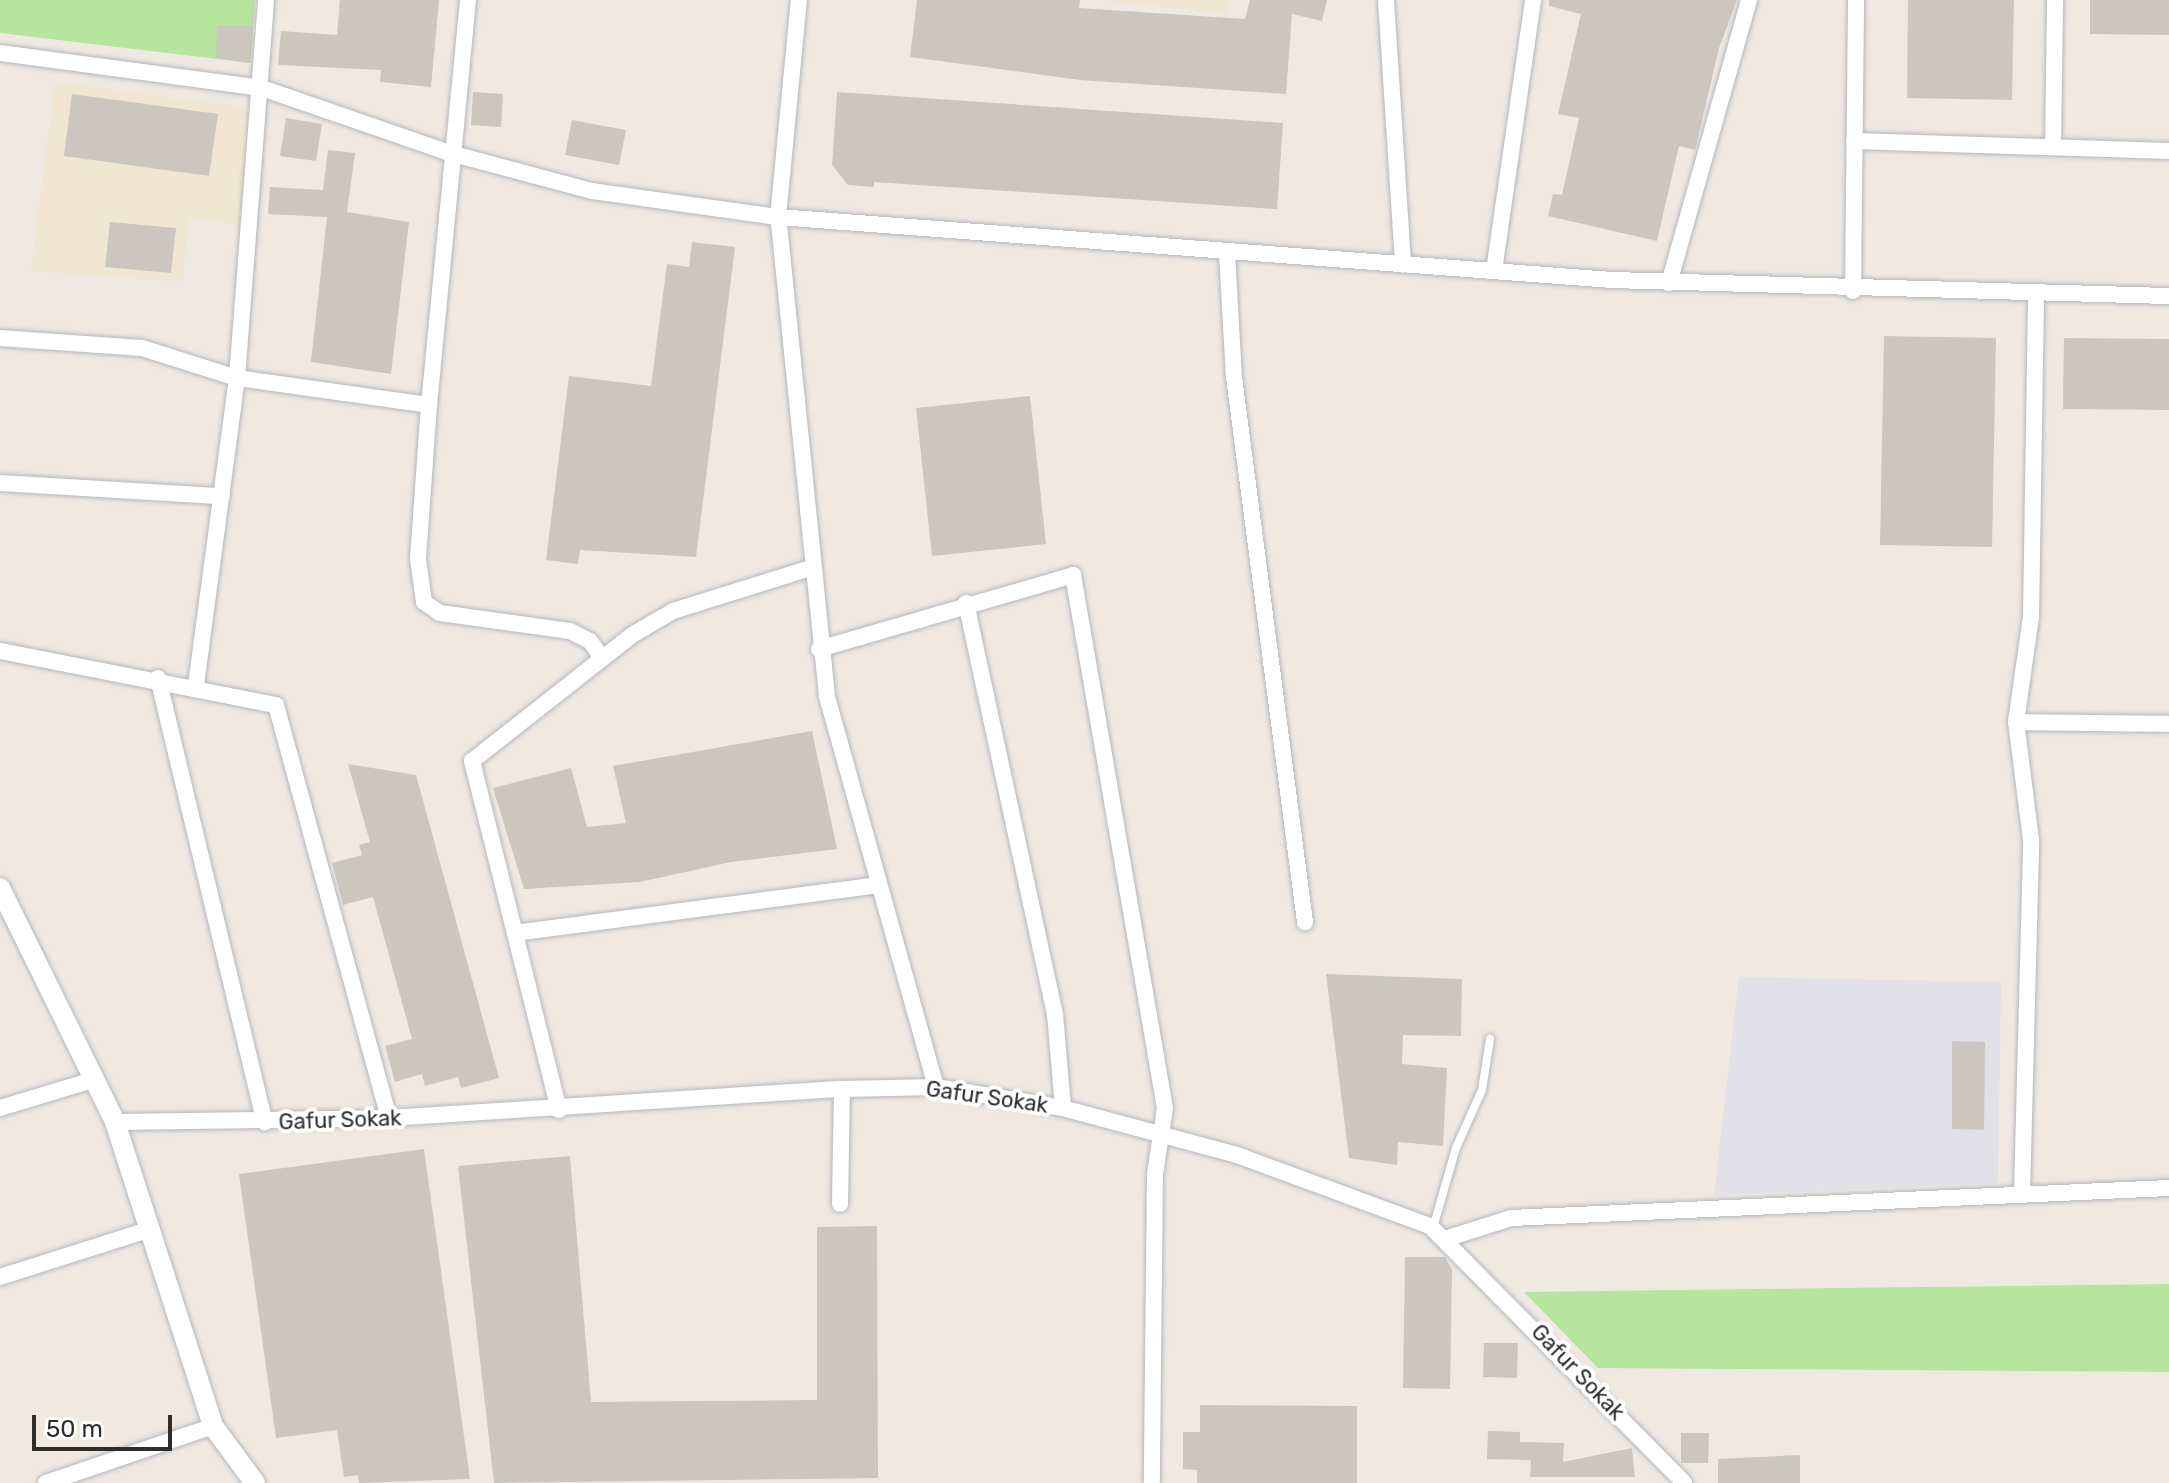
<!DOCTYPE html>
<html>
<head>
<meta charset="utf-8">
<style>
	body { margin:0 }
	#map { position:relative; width:2169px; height:1483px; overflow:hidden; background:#efe9e1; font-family:Rubik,sans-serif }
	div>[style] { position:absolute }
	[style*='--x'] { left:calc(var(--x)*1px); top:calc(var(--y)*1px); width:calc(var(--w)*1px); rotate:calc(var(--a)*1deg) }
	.industrial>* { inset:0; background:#e3e1e8 }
	.education>* { inset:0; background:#f0e6d1 }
	.green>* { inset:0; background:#b6e59e }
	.building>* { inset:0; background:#cbc7bf }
	.roads { filter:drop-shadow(0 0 2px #b4b7c1) drop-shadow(0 0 2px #b4b7c1) }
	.service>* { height:8px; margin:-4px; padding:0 4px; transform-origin:4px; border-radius:4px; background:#fff }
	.minor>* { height:16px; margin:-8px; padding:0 8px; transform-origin:8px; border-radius:8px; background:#fff }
	.tertiary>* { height:20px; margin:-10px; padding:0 10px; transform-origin:10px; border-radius:10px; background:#fff }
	span { translate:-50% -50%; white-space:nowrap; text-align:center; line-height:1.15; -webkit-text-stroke:8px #fff; paint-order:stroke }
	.street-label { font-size:22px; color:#2e2e2e }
	.scale { position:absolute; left:32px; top:1415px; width:140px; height:36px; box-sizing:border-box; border:4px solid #2e2e2e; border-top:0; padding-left:10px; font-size:24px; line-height:28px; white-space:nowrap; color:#2e2e2e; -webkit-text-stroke:6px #fff; paint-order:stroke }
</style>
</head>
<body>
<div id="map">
	<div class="industrial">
		<div style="clip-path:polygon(1739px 977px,2001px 982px,1998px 1183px,1714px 1195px)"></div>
	</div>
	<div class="education">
		<div style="clip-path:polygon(1103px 0,1229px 0,1227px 14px)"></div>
		<div style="clip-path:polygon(55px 82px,254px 109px,241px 225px,189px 218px,182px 282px,31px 271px)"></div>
	</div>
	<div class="green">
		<div style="clip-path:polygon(0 0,255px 0,251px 63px,0 33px)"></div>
		<div style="clip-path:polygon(2169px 1284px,2169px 1372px,1598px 1368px,1524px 1292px)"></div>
	</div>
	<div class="building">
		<div style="clip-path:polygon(340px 0,439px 0,431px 87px,380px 82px,381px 70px,278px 65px,281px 31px,337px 35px)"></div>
		<div style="clip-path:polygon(917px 0,1080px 0,1079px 8px,1245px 19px,1250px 0,1327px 0,1322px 21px,1292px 14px,1286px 94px,1080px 80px,910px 57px)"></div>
		<div style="clip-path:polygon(1549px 0,1737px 0,1719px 48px,1695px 150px,1679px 146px,1657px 241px,1548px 216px,1553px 194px,1562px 195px,1579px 118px,1558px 114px,1581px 14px,1549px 6px)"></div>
		<div style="clip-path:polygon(1908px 0,2014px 0,2012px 100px,1907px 98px)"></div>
		<div style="clip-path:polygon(2090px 0,2169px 0,2169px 35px,2090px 34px)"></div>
		<div style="clip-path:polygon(217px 25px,253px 26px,250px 63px,216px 58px)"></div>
		<div style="clip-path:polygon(473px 92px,503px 94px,501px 127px,471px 125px)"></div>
		<div style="clip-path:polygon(837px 92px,1283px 123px,1277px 209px,874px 182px,874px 187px,848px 185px,832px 165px)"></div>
		<div style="clip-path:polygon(72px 94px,218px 114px,209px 176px,64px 156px)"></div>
		<div style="clip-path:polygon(286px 118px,322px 124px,316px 161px,280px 156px)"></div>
		<div style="clip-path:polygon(572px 120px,626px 130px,619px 165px,565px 155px)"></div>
		<div style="clip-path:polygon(328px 150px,355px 153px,347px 212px,409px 222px,391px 374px,311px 362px,327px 217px,268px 214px,270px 187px,323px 190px)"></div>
		<div style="clip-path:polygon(110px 222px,176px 228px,171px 273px,105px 267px)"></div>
		<div style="clip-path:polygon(692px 242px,735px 247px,696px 557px,580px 550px,578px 564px,546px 560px,569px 376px,651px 386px,667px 264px,689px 267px)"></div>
		<div style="clip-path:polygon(1884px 336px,1996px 338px,1992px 547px,1880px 545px)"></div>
		<div style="clip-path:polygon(2064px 338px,2169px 339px,2169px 410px,2063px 409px)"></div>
		<div style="clip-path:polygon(1030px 396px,1046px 544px,932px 556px,916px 408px)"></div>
		<div style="clip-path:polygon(812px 731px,837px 849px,731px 862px,640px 882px,524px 889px,493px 788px,571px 768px,587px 827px,626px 823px,613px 766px)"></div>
		<div style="clip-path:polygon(348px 764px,416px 775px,499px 1078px,461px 1088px,458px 1077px,425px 1086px,422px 1074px,395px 1082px,385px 1046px,412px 1039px,373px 897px,343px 905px,332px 863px,362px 855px,359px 845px,370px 842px)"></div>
		<div style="clip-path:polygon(1326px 974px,1462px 979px,1461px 1036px,1403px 1035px,1402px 1064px,1447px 1068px,1443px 1146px,1398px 1142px,1397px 1165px,1349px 1158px)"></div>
		<div style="clip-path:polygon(1952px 1041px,1985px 1042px,1984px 1130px,1952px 1129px)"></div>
		<div style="clip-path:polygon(424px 1149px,470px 1479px,359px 1483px,358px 1475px,344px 1477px,337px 1430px,276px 1438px,239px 1174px)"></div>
		<div style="clip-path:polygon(570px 1156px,591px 1402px,817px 1400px,817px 1227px,877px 1226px,878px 1478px,494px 1483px,458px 1166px)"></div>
		<div style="clip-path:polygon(1405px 1257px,1445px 1257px,1452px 1270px,1450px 1389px,1403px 1388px)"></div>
		<div style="clip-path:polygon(1484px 1343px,1518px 1343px,1517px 1378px,1483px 1377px)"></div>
		<div style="clip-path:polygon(1200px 1405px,1357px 1406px,1357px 1483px,1197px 1483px,1197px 1470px,1183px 1469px,1183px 1432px,1200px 1432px)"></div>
		<div style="clip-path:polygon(1488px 1431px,1520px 1432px,1520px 1442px,1564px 1443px,1563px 1462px,1632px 1448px,1635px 1477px,1530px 1477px,1531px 1460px,1487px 1459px)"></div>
		<div style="clip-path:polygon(1681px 1433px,1709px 1433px,1708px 1463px,1681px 1463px)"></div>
		<div style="clip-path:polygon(1800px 1455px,1800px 1483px,1718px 1483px,1718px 1459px)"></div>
	</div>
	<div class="roads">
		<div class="service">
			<div style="--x:1433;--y:1228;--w:83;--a:-74"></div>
			<div style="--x:1456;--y:1148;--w:64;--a:-65.9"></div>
			<div style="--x:1482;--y:1090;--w:52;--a:-81.1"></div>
		</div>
		<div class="minor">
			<div style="--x:1386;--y:0;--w:265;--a:86.3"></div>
			<div style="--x:0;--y:53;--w:264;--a:7.6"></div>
			<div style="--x:262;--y:88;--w:199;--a:19.1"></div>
			<div style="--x:450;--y:153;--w:147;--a:15"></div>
			<div style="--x:592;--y:191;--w:188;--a:8"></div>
			<div style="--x:778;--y:217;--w:218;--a:-84.5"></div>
			<div style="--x:1854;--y:141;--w:315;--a:1.8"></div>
			<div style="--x:2053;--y:147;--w:147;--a:-89.2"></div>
			<div style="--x:1227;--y:253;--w:124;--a:86.8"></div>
			<div style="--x:1234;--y:377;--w:550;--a:82.58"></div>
			<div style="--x:1494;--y:271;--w:274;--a:-81.8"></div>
			<div style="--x:1669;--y:283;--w:294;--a:-74.2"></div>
			<div style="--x:1853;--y:291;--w:291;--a:-89.4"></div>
			<div style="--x:0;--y:338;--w:142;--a:4"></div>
			<div style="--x:142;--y:348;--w:100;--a:17.5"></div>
			<div style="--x:237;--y:378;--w:194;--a:8"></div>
			<div style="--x:429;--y:405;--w:407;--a:-84.5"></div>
			<div style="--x:429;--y:405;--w:154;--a:94.1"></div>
			<div style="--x:418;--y:559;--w:43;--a:82.1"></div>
			<div style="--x:424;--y:602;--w:19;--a:35"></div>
			<div style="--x:440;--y:613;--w:131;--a:7.9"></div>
			<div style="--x:570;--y:631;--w:22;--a:27"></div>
			<div style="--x:590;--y:641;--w:21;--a:55"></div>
			<div style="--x:0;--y:483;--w:222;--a:3.4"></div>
			<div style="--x:966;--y:603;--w:421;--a:77.8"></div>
			<div style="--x:1055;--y:1014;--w:94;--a:85.1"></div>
			<div style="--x:819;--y:649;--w:265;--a:-16.2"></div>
			<div style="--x:1073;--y:575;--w:541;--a:80.21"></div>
			<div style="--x:1165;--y:1108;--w:67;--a:98.6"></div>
			<div style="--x:1155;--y:1174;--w:309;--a:90.6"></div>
			<div style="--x:0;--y:651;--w:281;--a:11.1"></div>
			<div style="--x:276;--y:705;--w:428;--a:74.7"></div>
			<div style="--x:158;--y:678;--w:457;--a:76.5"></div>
			<div style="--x:196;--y:685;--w:310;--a:-82.4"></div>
			<div style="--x:237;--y:378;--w:379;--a:-85.6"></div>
			<div style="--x:2016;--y:722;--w:153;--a:0.7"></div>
			<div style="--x:515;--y:933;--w:367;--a:-7.5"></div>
			<div style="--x:936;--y:1087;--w:406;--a:-105.6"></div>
			<div style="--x:827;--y:696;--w:481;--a:-95.8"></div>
			<div style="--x:778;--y:217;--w:836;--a:4.32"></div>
			<div style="--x:1612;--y:280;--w:557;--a:1.65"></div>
			<div style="--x:0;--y:1108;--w:97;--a:-16.8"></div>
			<div style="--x:559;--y:1110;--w:360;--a:-104"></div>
			<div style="--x:472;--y:761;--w:204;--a:-38.2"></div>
			<div style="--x:632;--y:635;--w:48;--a:-30.3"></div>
			<div style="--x:673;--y:611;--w:144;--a:-17.4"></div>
			<div style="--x:115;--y:1122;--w:274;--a:-0.8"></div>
			<div style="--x:389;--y:1118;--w:454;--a:-3.7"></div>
			<div style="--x:842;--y:1089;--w:94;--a:-1.2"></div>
			<div style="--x:936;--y:1087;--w:129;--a:9.4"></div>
			<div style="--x:1063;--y:1108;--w:180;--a:15.1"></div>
			<div style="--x:1237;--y:1155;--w:206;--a:20.2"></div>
			<div style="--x:1430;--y:1226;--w:361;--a:45.3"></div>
			<div style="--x:2022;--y:1193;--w:353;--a:-88.5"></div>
			<div style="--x:2031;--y:840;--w:119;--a:-97.2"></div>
			<div style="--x:2016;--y:722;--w:106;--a:-81.9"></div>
			<div style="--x:2031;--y:617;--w:323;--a:-89.1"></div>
			<div style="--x:840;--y:1204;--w:115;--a:-89"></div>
			<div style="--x:1448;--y:1238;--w:66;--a:-17.6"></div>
			<div style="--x:1511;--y:1218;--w:659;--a:-2.61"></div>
			<div style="--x:0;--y:1277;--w:155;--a:-17.6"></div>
			<div style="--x:46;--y:1483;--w:176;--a:-18.8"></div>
		</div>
		<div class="tertiary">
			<div style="--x:0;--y:888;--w:261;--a:63.8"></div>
			<div style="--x:115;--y:1122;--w:319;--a:72.1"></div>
			<div style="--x:213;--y:1426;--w:71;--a:53.6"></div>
		</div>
	</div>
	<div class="street-label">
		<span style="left:987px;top:1097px;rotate:8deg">Gafur Sokak</span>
		<span style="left:340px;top:1120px;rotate:-2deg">Gafur Sokak</span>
		<span style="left:1578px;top:1372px;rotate:46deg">Gafur Sokak</span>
	</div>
	<div class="scale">50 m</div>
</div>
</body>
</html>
